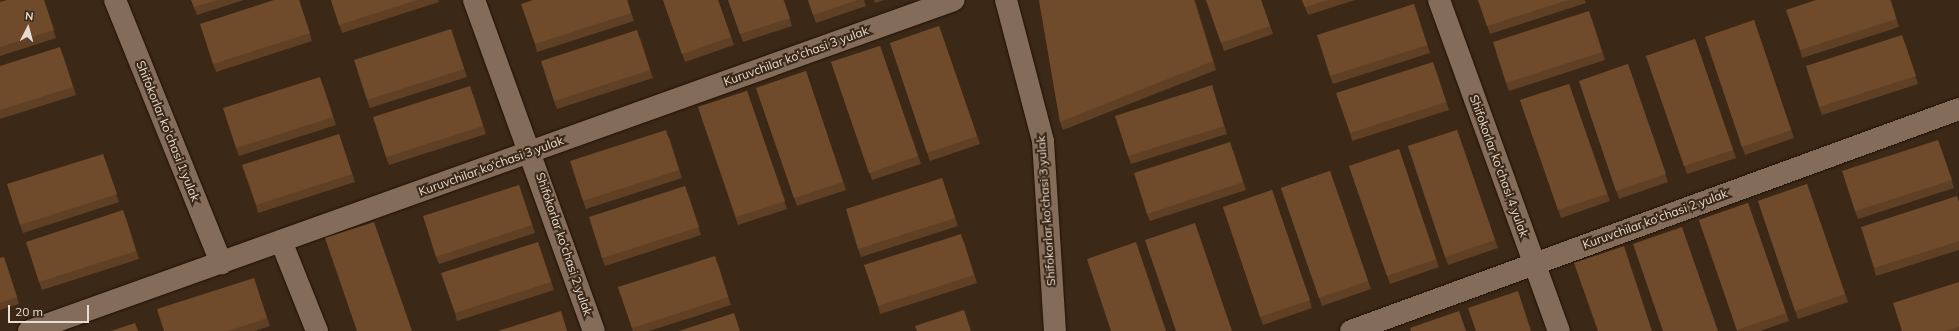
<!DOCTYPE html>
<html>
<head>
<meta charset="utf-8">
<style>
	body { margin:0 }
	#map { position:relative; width:1959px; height:331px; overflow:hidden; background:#3b2817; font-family:Mulish,sans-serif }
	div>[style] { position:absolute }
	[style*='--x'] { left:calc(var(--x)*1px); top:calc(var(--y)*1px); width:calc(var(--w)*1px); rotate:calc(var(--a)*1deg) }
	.roads { filter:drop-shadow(0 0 1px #221002) drop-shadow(0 0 1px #221002) }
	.minor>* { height:22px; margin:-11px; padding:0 11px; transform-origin:11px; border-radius:11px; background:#836c59 }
	.wall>* { inset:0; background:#604025 }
	.shaded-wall>* { inset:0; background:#4e341e }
	.building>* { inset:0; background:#704b2b }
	span { translate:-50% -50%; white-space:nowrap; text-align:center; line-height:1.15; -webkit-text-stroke:4px #3b2817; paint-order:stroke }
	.street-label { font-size:12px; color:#e8dbd1 }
	.north { position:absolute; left:8px; top:8px; width:40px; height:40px; -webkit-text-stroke:3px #3b2817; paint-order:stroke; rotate:6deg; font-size:11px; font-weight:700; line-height:16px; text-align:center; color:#e8dbd1 }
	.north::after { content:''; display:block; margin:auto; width:14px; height:18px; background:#e8dbd1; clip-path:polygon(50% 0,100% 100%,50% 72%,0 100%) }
	.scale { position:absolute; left:8px; top:305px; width:81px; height:18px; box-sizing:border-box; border:2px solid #e8dbd1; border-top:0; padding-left:5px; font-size:12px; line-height:14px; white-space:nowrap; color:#e8dbd1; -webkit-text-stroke:3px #3b2817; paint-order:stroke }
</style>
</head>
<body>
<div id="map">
	<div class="roads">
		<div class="minor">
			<div style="--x:115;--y:0;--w:284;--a:68"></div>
			<div style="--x:474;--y:0;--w:352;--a:70.1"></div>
			<div style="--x:1006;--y:0;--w:146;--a:75.3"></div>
			<div style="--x:1043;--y:141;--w:190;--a:86.4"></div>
			<div style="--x:1439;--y:0;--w:352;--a:70.1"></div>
			<div style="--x:281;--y:241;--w:97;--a:68.2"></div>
			<div style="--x:29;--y:331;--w:982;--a:-19.69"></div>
			<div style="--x:1351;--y:331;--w:647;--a:-20.06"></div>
		</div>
	</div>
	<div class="wall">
		<div style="clip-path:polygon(8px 0,44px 0,56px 38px,0 56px,0 2px)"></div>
		<div style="clip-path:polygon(191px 0,244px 0,197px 15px)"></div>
		<div style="clip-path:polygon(299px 0,312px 41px,216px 72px,213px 64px)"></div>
		<div style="clip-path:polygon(331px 0,438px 0,439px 2px,342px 33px)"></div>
		<div style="clip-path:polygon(627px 0,634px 21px,537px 52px,535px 44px)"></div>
		<div style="clip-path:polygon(663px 0,718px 0,734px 45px,685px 62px)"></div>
		<div style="clip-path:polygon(728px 0,784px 0,792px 26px,743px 42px)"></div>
		<div style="clip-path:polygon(808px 0,864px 0,866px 6px,816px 23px)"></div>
		<div style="clip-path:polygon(874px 0,885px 0,875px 3px)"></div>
		<div style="clip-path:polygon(1039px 0,1195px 0,1216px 70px,1063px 130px,1060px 122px)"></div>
		<div style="clip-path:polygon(1206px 0,1261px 0,1273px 34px,1224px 51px)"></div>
		<div style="clip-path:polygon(1302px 0,1355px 0,1308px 15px)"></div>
		<div style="clip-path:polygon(1478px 0,1585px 0,1586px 3px,1490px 34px)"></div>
		<div style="clip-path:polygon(1891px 0,1899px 27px,1802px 58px,1800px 50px)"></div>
		<div style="clip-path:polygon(1414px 4px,1430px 53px,1333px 84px,1330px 76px)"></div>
		<div style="clip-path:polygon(1592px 19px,1605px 60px,1509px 91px,1506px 83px)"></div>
		<div style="clip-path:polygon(1754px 20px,1794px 138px,1745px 155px,1705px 37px)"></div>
		<div style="clip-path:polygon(939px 26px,980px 144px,930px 161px,890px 43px)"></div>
		<div style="clip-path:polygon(451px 29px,467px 77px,370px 108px,367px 100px)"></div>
		<div style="clip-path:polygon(640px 38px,653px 78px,557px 109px,554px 101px)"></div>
		<div style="clip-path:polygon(1695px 39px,1736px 158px,1687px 174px,1646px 56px)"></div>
		<div style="clip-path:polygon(1905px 43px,1918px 84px,1822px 115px,1819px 107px)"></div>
		<div style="clip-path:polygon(880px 46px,921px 164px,872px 180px,831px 62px)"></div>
		<div style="clip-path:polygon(63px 55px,76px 95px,0 119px,0 66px)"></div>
		<div style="clip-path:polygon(1628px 64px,1668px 182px,1619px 199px,1579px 81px)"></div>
		<div style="clip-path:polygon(1436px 70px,1449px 110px,1352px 141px,1350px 133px)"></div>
		<div style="clip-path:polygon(806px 71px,846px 190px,797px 206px,756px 88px)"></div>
		<div style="clip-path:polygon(1569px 84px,1610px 201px,1561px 218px,1520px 100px)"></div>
		<div style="clip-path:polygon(323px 85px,336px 125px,239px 156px,236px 148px)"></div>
		<div style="clip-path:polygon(747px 91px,787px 209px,738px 225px,698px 107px)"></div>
		<div style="clip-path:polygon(1214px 93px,1227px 134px,1131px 164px,1128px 156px)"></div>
		<div style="clip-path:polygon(473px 94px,486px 134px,389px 165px,386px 157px)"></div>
		<div style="clip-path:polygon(1457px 130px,1498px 248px,1448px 265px,1408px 146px)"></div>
		<div style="clip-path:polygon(339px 134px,355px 182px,258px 213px,256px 205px)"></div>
		<div style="clip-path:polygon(669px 137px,682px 178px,586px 209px,583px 201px)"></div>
		<div style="clip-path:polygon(1941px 148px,1954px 188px,1858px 219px,1855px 211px)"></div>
		<div style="clip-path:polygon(1399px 149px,1439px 267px,1390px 284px,1349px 166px)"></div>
		<div style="clip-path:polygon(1233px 150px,1246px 190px,1150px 221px,1147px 214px)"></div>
		<div style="clip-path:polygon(103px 154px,119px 202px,23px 233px,20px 225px)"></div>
		<div style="clip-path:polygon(1330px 171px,1371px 289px,1322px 306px,1281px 188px)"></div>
		<div style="clip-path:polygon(942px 178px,958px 226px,861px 257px,858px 249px)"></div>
		<div style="clip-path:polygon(1807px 184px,1848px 302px,1798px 319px,1758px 201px)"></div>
		<div style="clip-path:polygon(519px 185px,535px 233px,439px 264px,436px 257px)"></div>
		<div style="clip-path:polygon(1272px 190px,1312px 308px,1263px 325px,1223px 207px)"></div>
		<div style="clip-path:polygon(688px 194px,701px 235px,605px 266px,602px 258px)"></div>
		<div style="clip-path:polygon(1959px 201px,1959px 250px,1876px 276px,1874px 268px)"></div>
		<div style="clip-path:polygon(1748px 203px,1789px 321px,1760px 331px,1737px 331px,1699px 220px)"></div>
		<div style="clip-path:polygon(126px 218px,139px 259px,42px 290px,39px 282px)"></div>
		<div style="clip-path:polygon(538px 242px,554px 290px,457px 321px,455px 313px)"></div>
		<div style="clip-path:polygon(964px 242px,977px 283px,880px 314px,878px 306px)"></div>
		<div style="clip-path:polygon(0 258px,6px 263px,19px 304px,0 310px)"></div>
		<div style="clip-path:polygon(718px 264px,731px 305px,649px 331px,633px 331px,618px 287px)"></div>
		<div style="clip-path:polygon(1959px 282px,1959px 331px,1902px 331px)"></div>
		<div style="clip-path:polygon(256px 286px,270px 326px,255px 331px,164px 331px)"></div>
	</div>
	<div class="shaded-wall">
		<div style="clip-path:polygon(1194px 0,1195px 0,1216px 70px,1213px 61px)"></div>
	</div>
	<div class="building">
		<div style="clip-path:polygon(8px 0,44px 0,54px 30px,0 47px,0 2px)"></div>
		<div style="clip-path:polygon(191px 0,217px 0,194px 7px)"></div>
		<div style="clip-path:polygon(274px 0,299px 0,310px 33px,213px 64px,200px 24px)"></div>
		<div style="clip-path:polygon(331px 0,417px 0,339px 25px)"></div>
		<div style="clip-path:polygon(533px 0,627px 0,631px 13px,535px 44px,521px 4px)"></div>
		<div style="clip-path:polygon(663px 0,718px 0,731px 37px,682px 54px)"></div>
		<div style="clip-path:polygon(728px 0,783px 0,790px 18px,740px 34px)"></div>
		<div style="clip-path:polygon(808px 0,857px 0,813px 15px)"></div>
		<div style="clip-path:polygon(1039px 0,1194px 0,1213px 61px,1060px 122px)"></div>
		<div style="clip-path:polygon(1206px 0,1261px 0,1270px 26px,1221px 43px)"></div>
		<div style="clip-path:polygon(1302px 0,1328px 0,1305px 7px)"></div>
		<div style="clip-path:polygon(1478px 0,1568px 0,1487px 26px)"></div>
		<div style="clip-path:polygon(1816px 0,1890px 0,1896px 19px,1800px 50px,1786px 10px)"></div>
		<div style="clip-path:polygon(1414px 4px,1427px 45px,1330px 76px,1317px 35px)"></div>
		<div style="clip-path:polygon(1589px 11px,1602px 52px,1506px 83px,1493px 42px)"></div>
		<div style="clip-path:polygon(1754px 20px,1791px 130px,1742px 147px,1705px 37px)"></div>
		<div style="clip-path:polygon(939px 26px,977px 136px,927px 153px,890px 43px)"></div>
		<div style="clip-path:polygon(451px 29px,464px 69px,367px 100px,354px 60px)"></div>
		<div style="clip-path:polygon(637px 30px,650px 70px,554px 101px,541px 61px)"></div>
		<div style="clip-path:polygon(1902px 35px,1916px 76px,1819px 107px,1806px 66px)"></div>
		<div style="clip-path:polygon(1695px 39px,1733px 150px,1684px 166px,1646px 56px)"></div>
		<div style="clip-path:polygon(880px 46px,918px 156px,869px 173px,831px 62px)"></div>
		<div style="clip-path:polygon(60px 47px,73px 87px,0 110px,0 66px)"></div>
		<div style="clip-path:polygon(1433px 62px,1446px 102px,1350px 133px,1336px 93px)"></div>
		<div style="clip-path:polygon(1628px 64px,1666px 174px,1616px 191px,1579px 81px)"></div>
		<div style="clip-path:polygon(806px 71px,843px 182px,794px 198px,756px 88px)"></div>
		<div style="clip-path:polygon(320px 77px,333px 117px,236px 148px,223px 108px)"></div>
		<div style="clip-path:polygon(1569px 84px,1607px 194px,1558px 210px,1520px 100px)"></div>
		<div style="clip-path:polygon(1212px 85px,1224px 126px,1128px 156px,1115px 116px)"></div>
		<div style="clip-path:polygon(470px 86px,483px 126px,386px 157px,373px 117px)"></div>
		<div style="clip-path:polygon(747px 91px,785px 201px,736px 217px,698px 107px)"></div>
		<div style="clip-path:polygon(666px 130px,679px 170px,583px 201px,570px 161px)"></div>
		<div style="clip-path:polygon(1457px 130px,1495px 240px,1445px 257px,1408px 146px)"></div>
		<div style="clip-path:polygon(339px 134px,352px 174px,256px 205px,242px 165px)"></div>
		<div style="clip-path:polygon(1938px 140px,1952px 180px,1855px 211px,1842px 171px)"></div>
		<div style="clip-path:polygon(1230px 142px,1243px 182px,1147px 214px,1134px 173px)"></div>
		<div style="clip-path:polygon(1399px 149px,1436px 259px,1387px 276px,1349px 166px)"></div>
		<div style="clip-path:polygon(103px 154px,117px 194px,20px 225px,7px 184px)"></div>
		<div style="clip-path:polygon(1330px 171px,1368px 281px,1319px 298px,1281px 188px)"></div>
		<div style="clip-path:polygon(942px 178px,955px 218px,858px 249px,846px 209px)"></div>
		<div style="clip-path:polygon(1807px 184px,1845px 294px,1795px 311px,1758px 201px)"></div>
		<div style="clip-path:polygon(519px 185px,532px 225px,436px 257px,423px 216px)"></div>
		<div style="clip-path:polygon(685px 186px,699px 227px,602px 258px,589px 217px)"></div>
		<div style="clip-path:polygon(1272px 190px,1310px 300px,1260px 317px,1223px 207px)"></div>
		<div style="clip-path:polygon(1957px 196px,1959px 202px,1959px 241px,1874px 268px,1861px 227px)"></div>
		<div style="clip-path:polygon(1748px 203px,1786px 313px,1737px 330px,1699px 220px)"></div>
		<div style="clip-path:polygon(123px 210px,136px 251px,39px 282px,26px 242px)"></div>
		<div style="clip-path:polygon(374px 222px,412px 331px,357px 331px,325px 238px)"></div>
		<div style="clip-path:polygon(1195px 223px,1232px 331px,1176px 331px,1145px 240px)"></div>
		<div style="clip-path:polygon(1682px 227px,1718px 331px,1663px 331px,1633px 244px)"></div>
		<div style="clip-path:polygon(961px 234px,974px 275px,878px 306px,864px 265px)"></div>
		<div style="clip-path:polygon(538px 242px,551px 282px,455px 313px,441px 273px)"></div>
		<div style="clip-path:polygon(1136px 242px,1166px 331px,1111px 331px,1087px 259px)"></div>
		<div style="clip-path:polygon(1624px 246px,1652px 331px,1598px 331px,1574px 263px)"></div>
		<div style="clip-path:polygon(715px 256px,728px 297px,632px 328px,618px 287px)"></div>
		<div style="clip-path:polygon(4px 257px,17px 297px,0 303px,0 258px)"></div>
		<div style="clip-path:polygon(254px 278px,267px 318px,228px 331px,164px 331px,157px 309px)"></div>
		<div style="clip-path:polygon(1959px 282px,1959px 327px,1946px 331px,1902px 331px,1893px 303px)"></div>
		<div style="clip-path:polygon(1518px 291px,1531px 331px,1476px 331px,1468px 308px)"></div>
		<div style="clip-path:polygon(964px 310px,971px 331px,917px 331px,915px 326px)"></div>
		<div style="clip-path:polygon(561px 311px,567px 331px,498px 331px)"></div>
		<div style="clip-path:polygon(1459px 311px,1466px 331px,1411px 331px,1410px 328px)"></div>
		<div style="clip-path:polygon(734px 313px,740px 331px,679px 331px)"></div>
		<div style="clip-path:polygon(135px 323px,138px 331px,111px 331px)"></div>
	</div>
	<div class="street-label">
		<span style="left:796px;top:56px;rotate:-20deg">Kuruvchilar ko'chasi 3 yulak</span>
		<span style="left:168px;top:131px;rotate:68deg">Shifokorlar ko'chasi 1 yulak</span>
		<span style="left:491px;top:166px;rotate:-20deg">Kuruvchilar ko'chasi 3 yulak</span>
		<span style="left:1499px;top:166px;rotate:70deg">Shifokorlar ko'chasi 4 yulak</span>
		<span style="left:1046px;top:211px;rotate:-94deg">Shifokorlar ko'chasi 3 yulak</span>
		<span style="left:1655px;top:219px;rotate:-20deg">Kuruvchilar ko'chasi 2 yulak</span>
		<span style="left:564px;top:244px;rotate:71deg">Shifokorlar ko'chasi 2 yulak</span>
	</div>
	<div class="north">N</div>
	<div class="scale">20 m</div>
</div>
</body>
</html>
